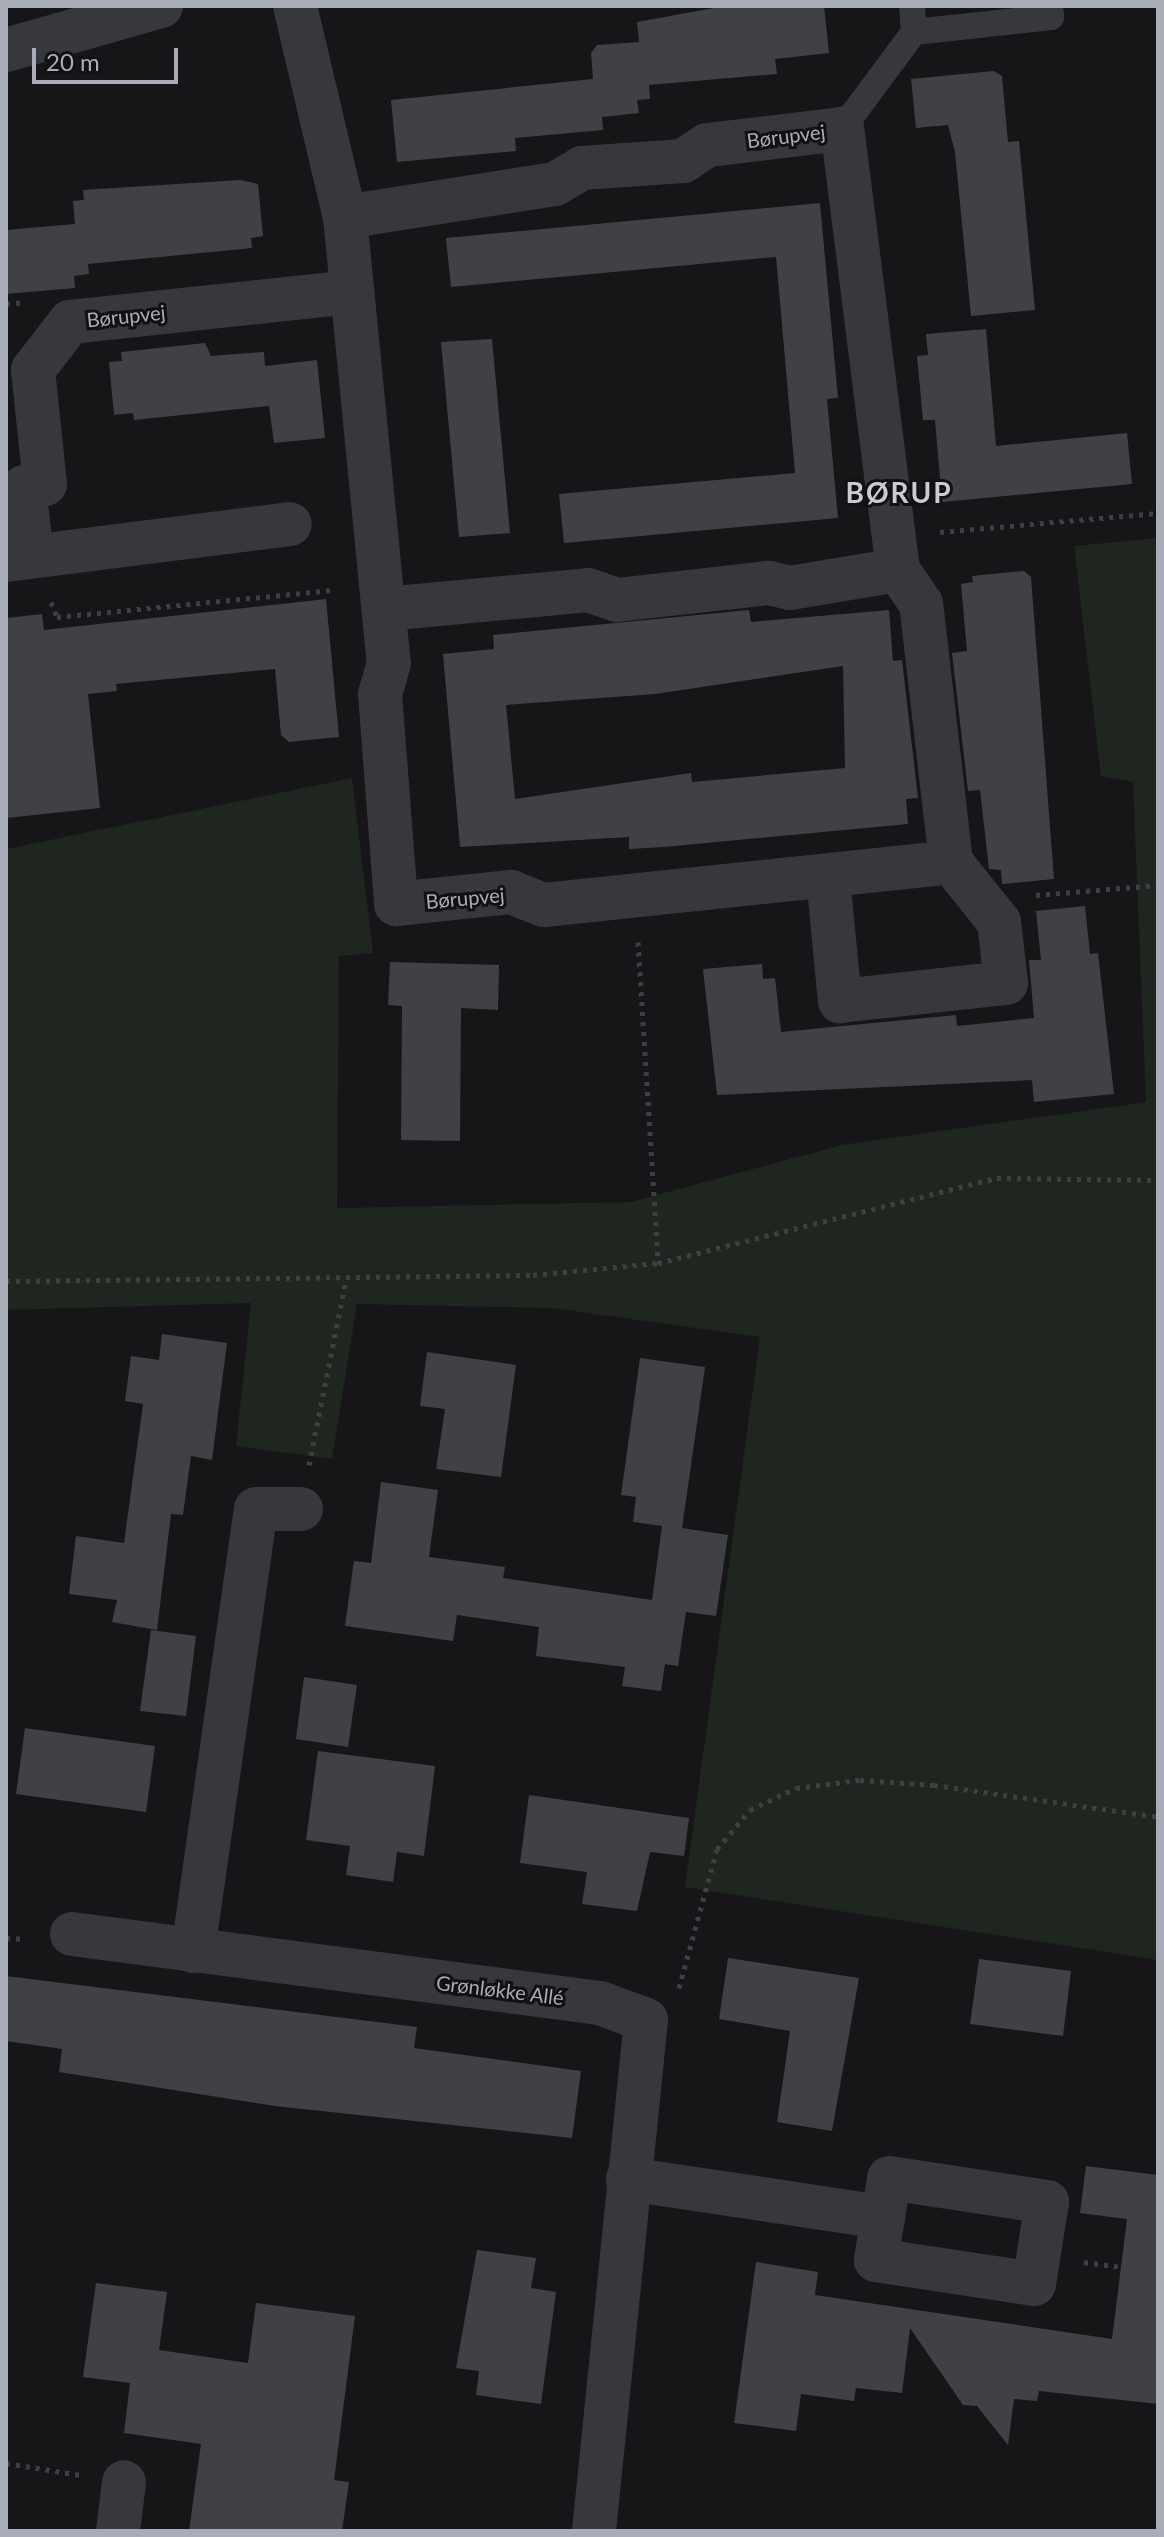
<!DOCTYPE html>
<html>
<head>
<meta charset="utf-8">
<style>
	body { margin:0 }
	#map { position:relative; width:1164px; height:2537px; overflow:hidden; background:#161618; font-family:Lato,sans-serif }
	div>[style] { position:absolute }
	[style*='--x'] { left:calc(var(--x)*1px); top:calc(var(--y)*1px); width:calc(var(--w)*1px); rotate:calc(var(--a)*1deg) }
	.green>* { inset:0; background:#1e261f }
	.building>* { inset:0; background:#404145 }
	.path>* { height:5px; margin-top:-2.5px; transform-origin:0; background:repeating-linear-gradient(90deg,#3d3f44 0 4px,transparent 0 10px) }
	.service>* { height:26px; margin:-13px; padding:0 13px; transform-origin:13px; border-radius:13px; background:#37383d }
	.minor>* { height:44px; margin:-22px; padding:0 22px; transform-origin:22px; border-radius:22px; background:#37383d }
	.tertiary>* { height:44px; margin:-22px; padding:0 22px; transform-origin:22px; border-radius:22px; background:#37383d }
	span { translate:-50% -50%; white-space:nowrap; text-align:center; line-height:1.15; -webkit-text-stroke:6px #111113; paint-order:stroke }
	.street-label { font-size:20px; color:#a8adb8 }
	.district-label { font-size:28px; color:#c9ccd4; font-weight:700; letter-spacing:2px }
	.frame { position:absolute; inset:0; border:8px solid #a8adb8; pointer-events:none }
	.scale { position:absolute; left:32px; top:48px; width:146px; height:36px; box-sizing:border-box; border:4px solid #a8adb8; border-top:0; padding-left:10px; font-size:24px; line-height:28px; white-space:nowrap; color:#a8adb8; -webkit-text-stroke:6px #111113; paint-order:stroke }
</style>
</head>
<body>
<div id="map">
	<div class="green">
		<div style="clip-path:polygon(1158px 538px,1158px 1960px,685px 1887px,760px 1337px,551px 1308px,357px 1304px,332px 1459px,236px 1446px,251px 1303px,6px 1310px,6px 849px,352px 778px,373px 953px,339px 956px,337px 1208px,631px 1202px,842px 1145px,1146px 1102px,1133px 782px,1101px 776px,1074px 546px)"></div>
	</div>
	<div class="building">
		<div style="clip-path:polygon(725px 6px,824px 6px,829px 53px,775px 59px,777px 74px,649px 85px,650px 99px,637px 100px,639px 113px,602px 117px,603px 130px,515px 138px,516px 151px,397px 162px,391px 100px,593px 79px,591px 53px,597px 45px,639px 42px,637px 22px)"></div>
		<div style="clip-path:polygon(994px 71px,1002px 76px,1008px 142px,1019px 141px,1035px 310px,971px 316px,955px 152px,948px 125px,916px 128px,911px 79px)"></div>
		<div style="clip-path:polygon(240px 180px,258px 184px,263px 236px,251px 238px,252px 248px,88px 264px,89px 274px,74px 276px,75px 288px,6px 294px,6px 230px,75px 224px,73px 201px,84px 200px,83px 190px)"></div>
		<div style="clip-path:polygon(820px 203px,838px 398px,827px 399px,838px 518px,564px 543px,559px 494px,795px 473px,776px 257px,451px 287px,446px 238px)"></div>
		<div style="clip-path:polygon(986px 329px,996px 446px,1127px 433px,1132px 484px,942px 502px,935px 420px,923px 420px,917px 356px,928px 355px,926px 334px)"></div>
		<div style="clip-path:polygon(492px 339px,510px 533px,459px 537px,441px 342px)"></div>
		<div style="clip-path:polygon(205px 343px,211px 356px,264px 352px,265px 366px,317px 360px,325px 438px,274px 443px,269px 406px,134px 420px,133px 413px,114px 415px,109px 362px,122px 361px,121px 352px)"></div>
		<div style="clip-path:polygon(1024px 571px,1031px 577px,1054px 879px,1002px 884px,1001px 870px,989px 869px,980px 790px,968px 791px,952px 653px,967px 651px,961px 584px,973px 582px,972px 576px)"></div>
		<div style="clip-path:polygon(326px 599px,339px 737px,289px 742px,281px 735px,275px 669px,116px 684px,117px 691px,88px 694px,100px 808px,6px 818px,6px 618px,42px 614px,44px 630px)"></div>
		<div style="clip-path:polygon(evenodd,749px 610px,751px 622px,889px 610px,893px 661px,902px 660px,918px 798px,906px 799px,908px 824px,664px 847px,629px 849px,629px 837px,460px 847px,443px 654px,494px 649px,493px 635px,749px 610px,843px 666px,845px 768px,692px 782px,691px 773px,515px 799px,506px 705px,655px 694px,843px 666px)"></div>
		<div style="clip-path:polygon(1085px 906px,1090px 954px,1098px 953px,1114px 1094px,1034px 1102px,1032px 1080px,717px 1095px,703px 969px,762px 964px,763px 979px,775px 978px,781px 1032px,956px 1015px,957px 1026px,1034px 1018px,1029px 960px,1041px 960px,1036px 911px)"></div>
		<div style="clip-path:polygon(390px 962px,499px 965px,498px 1010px,461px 1008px,460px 1141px,401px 1140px,402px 1006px,388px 1005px)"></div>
		<div style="clip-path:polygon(162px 1334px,227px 1343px,212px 1460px,191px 1456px,183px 1515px,171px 1514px,157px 1630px,112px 1622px,117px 1600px,69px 1594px,76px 1536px,124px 1543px,143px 1404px,125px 1401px,131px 1356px,159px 1360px)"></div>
		<div style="clip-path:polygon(427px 1352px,516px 1365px,501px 1477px,436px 1469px,445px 1409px,420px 1406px)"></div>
		<div style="clip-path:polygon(640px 1358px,705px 1367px,682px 1528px,728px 1535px,716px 1616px,686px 1612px,678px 1666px,665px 1664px,661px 1691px,622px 1686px,625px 1667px,536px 1656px,539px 1627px,457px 1615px,453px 1641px,345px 1626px,354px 1561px,371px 1563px,381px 1482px,438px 1490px,429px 1557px,505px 1567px,503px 1578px,652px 1600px,662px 1526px,633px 1522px,636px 1497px,621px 1495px)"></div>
		<div style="clip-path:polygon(151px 1630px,196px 1636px,186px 1716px,140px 1711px)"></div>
		<div style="clip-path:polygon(304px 1677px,357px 1685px,348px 1747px,296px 1739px)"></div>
		<div style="clip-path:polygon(25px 1728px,155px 1746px,146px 1812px,16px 1794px)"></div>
		<div style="clip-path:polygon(318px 1751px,435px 1766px,424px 1856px,397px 1852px,393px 1882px,346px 1875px,350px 1846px,306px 1840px)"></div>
		<div style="clip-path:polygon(529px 1795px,689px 1818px,684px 1856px,650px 1852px,637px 1911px,582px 1904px,587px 1872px,520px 1863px)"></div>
		<div style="clip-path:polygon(728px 1958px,859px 1978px,832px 2131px,777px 2122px,790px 2031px,719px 2019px)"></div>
		<div style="clip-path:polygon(979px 1959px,1071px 1971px,1063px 2036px,970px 2024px)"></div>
		<div style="clip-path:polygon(6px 1976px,417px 2027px,414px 2048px,581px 2071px,572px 2138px,275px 2106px,59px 2072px,62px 2049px,6px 2041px)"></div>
		<div style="clip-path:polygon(1086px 2166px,1158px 2175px,1158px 2404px,1039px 2391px,1037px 2401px,1014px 2399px,1008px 2445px,977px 2406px,963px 2405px,910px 2328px,902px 2393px,856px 2388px,854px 2401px,801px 2394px,796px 2431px,734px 2423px,756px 2262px,818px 2272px,815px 2295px,1112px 2339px,1127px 2219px,1080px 2213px)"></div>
		<div style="clip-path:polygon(477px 2250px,536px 2258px,531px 2288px,556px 2292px,541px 2404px,476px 2395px,479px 2371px,456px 2368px)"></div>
		<div style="clip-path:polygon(96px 2283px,167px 2292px,159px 2350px,248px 2363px,256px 2303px,355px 2316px,334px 2480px,349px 2482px,342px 2531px,189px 2531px,201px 2444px,124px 2433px,130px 2383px,83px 2377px)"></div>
	</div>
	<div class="path">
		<div style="--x:6;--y:304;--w:20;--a:-6"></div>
		<div style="--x:940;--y:532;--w:219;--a:-5"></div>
		<div style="--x:51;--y:602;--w:16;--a:68"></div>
		<div style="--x:57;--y:617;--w:278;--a:-5.6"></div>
		<div style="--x:1036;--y:895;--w:122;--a:-4.7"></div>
		<div style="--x:638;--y:942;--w:322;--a:86.4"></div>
		<div style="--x:6;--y:1281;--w:527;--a:-0.65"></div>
		<div style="--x:533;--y:1275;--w:126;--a:-5.5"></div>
		<div style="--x:658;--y:1263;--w:349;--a:-14.1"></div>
		<div style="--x:997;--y:1178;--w:161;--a:0.7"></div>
		<div style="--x:309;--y:1465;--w:190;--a:-78.7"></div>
		<div style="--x:6;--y:1938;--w:19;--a:3"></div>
		<div style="--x:679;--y:1988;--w:144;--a:-74.7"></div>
		<div style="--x:717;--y:1849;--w:51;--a:-49.8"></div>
		<div style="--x:750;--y:1810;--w:51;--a:-25.6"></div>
		<div style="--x:796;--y:1788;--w:64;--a:-7.1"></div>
		<div style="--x:860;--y:1780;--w:74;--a:3.9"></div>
		<div style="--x:934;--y:1785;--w:226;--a:8.1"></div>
		<div style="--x:1084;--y:2262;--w:75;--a:7.7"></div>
		<div style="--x:6;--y:2463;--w:75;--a:9.2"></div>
	</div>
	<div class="service">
		<div style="--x:912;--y:6;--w:26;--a:86"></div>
		<div style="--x:842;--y:129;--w:121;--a:-53.4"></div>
		<div style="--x:914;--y:32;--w:138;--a:-6.2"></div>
		<div style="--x:1051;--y:17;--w:11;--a:-95"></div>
	</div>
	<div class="minor">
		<div style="--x:295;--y:6;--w:217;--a:76.7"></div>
		<div style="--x:345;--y:217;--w:448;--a:84.4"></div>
		<div style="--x:389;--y:663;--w:32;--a:106"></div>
		<div style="--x:380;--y:694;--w:211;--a:85.6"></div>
		<div style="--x:396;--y:904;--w:116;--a:-6"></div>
		<div style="--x:511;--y:892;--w:35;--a:22"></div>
		<div style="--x:544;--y:905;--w:409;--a:-6"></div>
		<div style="--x:951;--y:862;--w:260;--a:-96.6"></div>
		<div style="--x:921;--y:604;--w:41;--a:-124.1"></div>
		<div style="--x:898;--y:570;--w:445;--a:-97.2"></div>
		<div style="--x:842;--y:129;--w:136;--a:173.2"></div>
		<div style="--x:707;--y:145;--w:29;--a:146"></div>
		<div style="--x:683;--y:161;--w:101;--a:176"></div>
		<div style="--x:582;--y:168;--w:31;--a:149"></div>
		<div style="--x:555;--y:184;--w:213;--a:171.1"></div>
		<div style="--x:32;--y:556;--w:69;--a:-96.6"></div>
		<div style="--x:24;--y:487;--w:21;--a:-8"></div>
		<div style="--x:45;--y:484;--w:115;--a:-96"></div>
		<div style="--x:33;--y:370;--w:61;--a:-52.4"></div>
		<div style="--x:70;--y:322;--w:284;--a:-6.1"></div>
		<div style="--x:6;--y:560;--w:286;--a:-7.2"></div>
		<div style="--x:385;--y:609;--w:204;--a:-5.3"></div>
		<div style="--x:588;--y:590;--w:31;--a:19"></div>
		<div style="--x:617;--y:600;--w:153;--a:-6.4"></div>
		<div style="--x:769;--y:583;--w:22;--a:13"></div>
		<div style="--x:790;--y:588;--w:109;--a:-9.5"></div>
		<div style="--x:828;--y:877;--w:125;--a:84.5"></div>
		<div style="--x:840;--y:1001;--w:167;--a:-6.2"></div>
		<div style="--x:1006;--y:983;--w:61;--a:-96.5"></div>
		<div style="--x:999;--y:922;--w:77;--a:-128.7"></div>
		<div style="--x:72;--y:1934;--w:532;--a:7.45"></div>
		<div style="--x:600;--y:2003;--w:49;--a:20.3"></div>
		<div style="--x:646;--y:2020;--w:514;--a:95.81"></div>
		<div style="--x:193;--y:1951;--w:446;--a:-81.9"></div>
		<div style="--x:256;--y:1509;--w:45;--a:0"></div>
		<div style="--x:628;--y:2179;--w:258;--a:8.5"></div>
		<div style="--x:883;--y:2217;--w:39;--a:-81"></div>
		<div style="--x:889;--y:2178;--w:160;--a:8.6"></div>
		<div style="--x:1047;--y:2202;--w:83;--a:99"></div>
		<div style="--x:1034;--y:2284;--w:160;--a:-171.4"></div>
		<div style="--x:876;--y:2260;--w:44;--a:-80.8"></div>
		<div style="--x:118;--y:2531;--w:49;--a:-83"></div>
	</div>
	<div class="tertiary">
		<div style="--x:6;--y:50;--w:161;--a:-15.8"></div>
	</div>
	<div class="street-label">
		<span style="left:786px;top:136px;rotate:-7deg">Børupvej</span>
		<span style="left:126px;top:316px;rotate:-6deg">Børupvej</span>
		<span style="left:465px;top:898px;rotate:-5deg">Børupvej</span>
		<span style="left:500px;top:1990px;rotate:7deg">Grønløkke Allé</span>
	</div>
	<div class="district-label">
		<span style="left:899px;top:492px">BØRUP</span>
	</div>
	<div class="frame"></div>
	<div class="scale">20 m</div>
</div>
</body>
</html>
